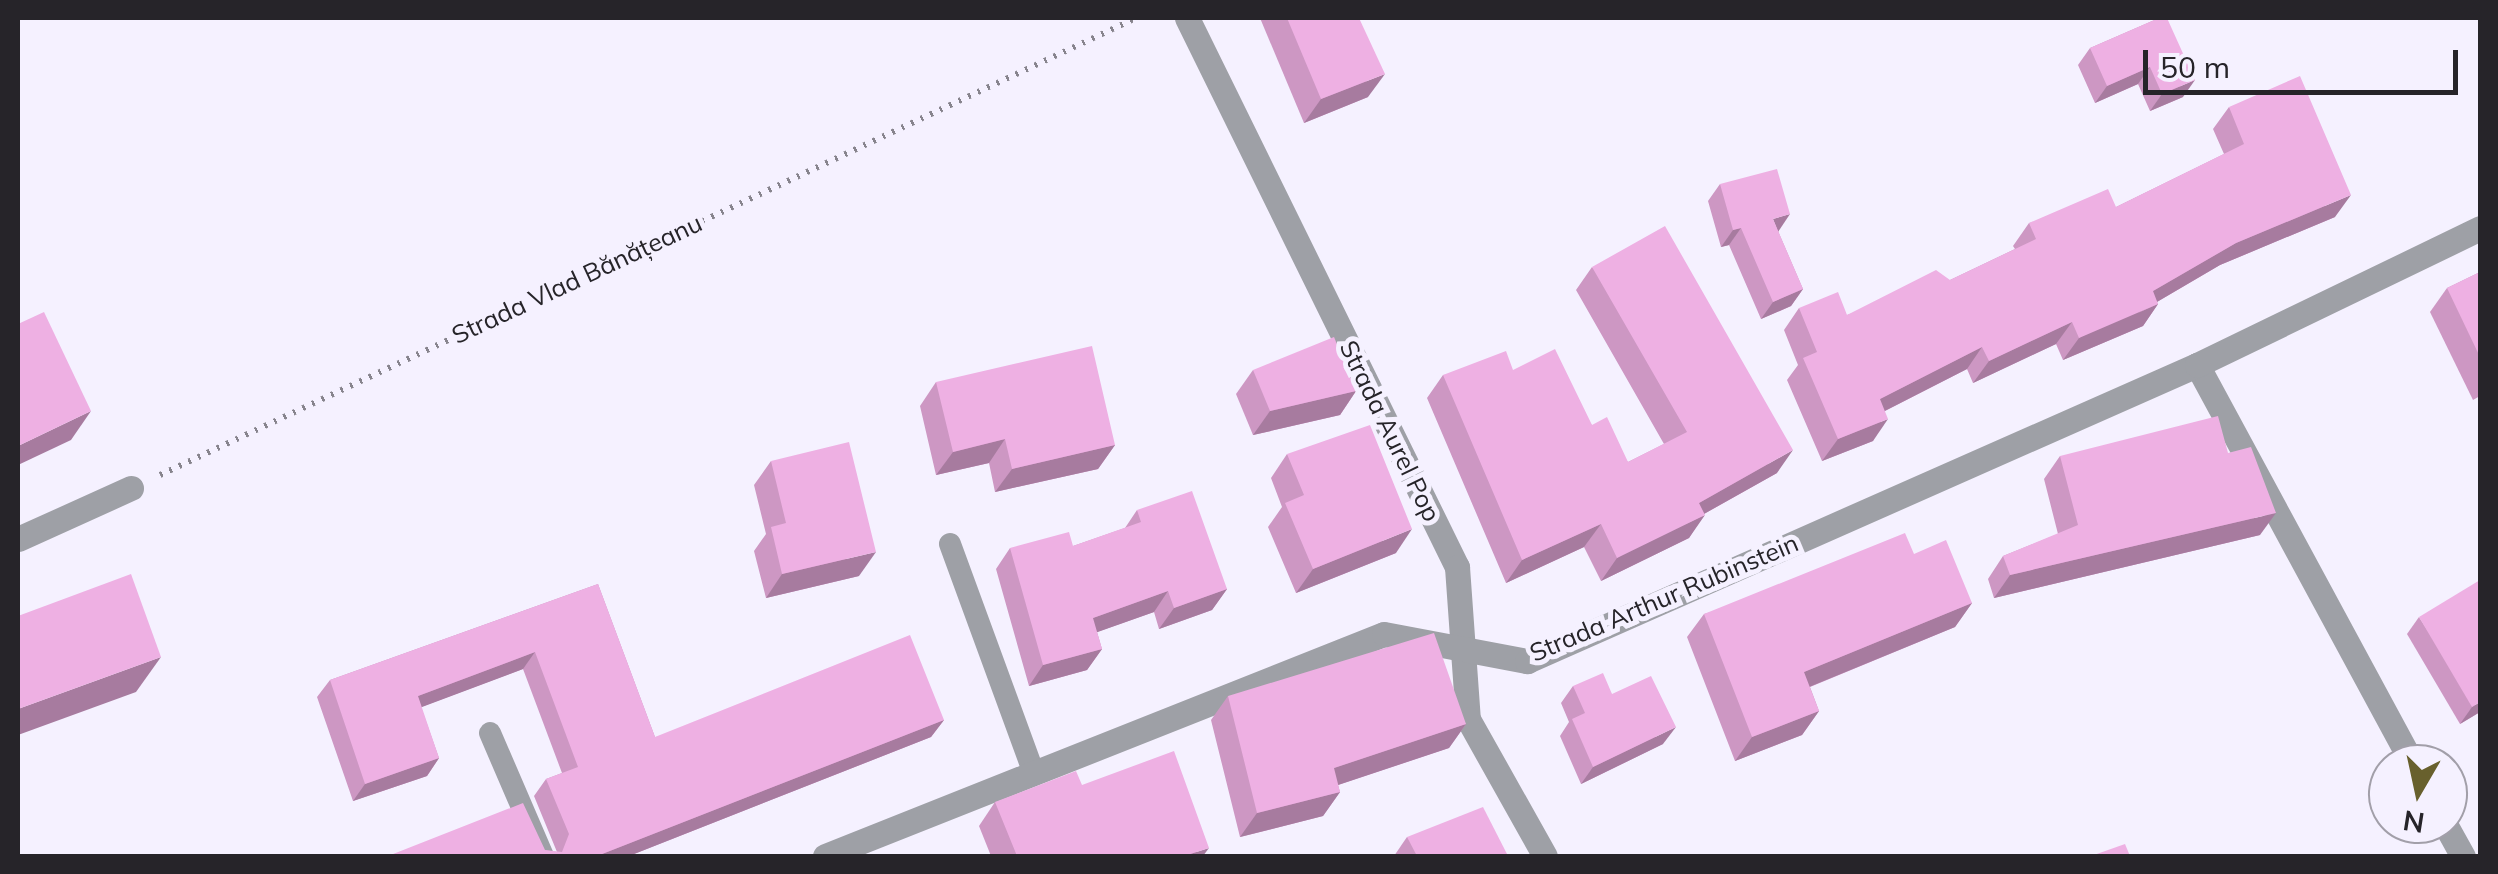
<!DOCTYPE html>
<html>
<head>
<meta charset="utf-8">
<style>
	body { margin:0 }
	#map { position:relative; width:2498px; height:874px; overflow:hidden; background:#f5f1ff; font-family:Mulish,sans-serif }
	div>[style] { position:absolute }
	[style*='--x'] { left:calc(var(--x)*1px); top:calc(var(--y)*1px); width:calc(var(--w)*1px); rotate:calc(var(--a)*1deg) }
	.path>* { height:6px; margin-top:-3px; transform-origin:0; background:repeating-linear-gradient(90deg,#87848d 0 2.5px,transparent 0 10.5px) }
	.service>* { height:22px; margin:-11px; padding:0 11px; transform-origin:11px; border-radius:11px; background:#9ea0a6 }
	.minor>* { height:25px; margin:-12.5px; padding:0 12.5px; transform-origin:12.5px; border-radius:12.5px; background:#9ea0a6 }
	.wall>* { inset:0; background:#cd97c3 }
	.shaded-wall>* { inset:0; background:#a77b9f }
	.building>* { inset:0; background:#eeb0e3 }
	span { translate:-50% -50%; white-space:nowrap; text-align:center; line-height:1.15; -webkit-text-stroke:10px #f5f1ff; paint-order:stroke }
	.street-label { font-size:25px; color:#262429 }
	.frame { position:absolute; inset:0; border:20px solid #262429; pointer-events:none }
	.north { position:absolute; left:2368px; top:744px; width:100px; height:100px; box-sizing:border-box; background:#f5f1ff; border:2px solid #a29fa9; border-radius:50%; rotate:189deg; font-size:28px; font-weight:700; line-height:40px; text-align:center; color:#262429 }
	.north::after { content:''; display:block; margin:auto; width:35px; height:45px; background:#68602d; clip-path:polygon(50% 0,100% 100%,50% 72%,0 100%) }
	.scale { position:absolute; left:2143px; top:50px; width:315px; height:45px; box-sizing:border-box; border:5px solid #262429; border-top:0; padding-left:12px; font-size:30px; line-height:35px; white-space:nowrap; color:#262429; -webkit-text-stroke:8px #f5f1ff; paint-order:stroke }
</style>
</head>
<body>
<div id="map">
	<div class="path">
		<div style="--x:160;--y:475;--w:1078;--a:-25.09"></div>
	</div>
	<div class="service">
		<div style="--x:950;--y:544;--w:244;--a:69.9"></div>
		<div style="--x:490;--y:733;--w:134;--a:66.7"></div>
	</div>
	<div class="minor">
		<div style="--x:1187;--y:18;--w:612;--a:63.81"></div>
		<div style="--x:1457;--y:567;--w:152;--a:85.9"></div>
		<div style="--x:1468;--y:719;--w:157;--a:60.7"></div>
		<div style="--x:2197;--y:365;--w:454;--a:61.6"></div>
		<div style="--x:18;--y:539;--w:124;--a:-24.3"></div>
		<div style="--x:2445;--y:824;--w:37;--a:61"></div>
		<div style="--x:825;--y:856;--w:601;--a:-21.66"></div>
		<div style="--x:1384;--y:634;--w:146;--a:10.7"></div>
		<div style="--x:1527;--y:661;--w:732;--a:-23.84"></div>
		<div style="--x:2197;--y:365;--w:314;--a:-25.8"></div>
	</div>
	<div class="wall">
		<div style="clip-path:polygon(1260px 18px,1359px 18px,1368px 97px,1304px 123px)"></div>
		<div style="clip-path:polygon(2159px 18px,2183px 97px,2150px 111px,2138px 84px,2095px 103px,2078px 65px,2090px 48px)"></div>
		<div style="clip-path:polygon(2229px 107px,2335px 217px,2220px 265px,2157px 302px,2158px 304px,2143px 326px,2063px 360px,2056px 344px,1973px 383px,1967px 369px,1885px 411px,1873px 441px,1822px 461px,1787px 380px,1798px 365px,1784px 330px,1799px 308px,1847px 315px,1950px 280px,2015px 249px,2013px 246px,2029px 223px,2116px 207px,2224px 154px,2213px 129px)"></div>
		<div style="clip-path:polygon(1720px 184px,1778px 231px,1803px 289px,1791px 306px,1761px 319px,1729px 245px,1721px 247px,1708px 201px)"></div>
		<div style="clip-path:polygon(1592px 267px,1777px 473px,1704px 514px,1689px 538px,1601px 581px,1584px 547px,1506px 583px,1427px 398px,1443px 375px,1513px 370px,1592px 425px,1628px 462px,1664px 444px,1576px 290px)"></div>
		<div style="clip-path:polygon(2480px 272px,2480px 396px,2473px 400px,2430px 312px,2447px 288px)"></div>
		<div style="clip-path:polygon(1253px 370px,1356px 391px,1340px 415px,1253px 435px,1236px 394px)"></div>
		<div style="clip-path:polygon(936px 382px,1115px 445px,1098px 469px,995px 492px,989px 463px,936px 475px,920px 406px)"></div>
		<div style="clip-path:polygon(2228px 453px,2260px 535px,1994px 598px,1988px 579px,2003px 556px,2058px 534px,2044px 479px,2060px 456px)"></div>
		<div style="clip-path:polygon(1287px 454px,1396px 553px,1296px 593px,1268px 527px,1282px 507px,1271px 478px)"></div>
		<div style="clip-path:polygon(771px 461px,859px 576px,766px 598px,754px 551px,766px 534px,754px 485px)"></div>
		<div style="clip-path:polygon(1137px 510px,1227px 589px,1212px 610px,1159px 629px,1154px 612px,1097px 632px,1102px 649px,1087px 670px,1029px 686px,996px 569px,1010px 548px,1073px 546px,1125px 528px)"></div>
		<div style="clip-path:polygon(1914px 554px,1972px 603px,1955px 627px,1810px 687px,1819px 711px,1802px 735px,1735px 761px,1687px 637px,1704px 614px)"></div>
		<div style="clip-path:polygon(598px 584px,655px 737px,944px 720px,931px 737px,629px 856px,388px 856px,545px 850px,557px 852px,534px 796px,546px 779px,562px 773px,523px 669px,421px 707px,439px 758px,427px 776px,353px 801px,317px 697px,330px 680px)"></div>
		<div style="clip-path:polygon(2419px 617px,2480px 712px,2460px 724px,2407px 634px)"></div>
		<div style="clip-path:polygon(1573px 686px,1612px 694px,1663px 744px,1581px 784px,1560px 736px,1569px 722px,1561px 703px)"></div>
		<div style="clip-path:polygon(1228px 696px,1466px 724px,1449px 748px,1338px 785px,1340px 792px,1323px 816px,1240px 837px,1211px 720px)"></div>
		<div style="clip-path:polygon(1082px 785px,1203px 856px,991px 856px,979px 826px,995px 802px)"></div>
		<div style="clip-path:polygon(1407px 837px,1508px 856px,1394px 856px)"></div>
	</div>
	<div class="shaded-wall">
		<div style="clip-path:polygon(2150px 67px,2138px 84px,2095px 103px,2107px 86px)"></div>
		<div style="clip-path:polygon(1385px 74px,1368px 97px,1304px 123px,1321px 99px)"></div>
		<div style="clip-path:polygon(2195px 80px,2183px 97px,2150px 111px,2162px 94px)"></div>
		<div style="clip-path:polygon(2351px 195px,2335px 217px,2220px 265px,2138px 313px,2158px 304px,2143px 326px,2063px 360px,2079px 338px,2153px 291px,2236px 243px)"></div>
		<div style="clip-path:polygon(1790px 214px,1778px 232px,1773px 219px)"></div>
		<div style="clip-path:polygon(1741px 228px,1729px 245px,1721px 247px,1733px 230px)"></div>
		<div style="clip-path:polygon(1803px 289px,1791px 306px,1761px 319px,1773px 302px)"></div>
		<div style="clip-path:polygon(2072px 322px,2056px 344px,1973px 383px,1989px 361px)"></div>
		<div style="clip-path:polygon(1982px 347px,1967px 369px,1865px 421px,1880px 399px)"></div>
		<div style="clip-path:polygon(1356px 391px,1340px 415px,1253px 435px,1270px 411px)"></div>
		<div style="clip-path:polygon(91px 411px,71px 440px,18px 465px,18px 446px)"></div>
		<div style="clip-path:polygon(1888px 419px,1873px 441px,1822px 461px,1838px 439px)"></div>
		<div style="clip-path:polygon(1005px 439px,989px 463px,936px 475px,953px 452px)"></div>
		<div style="clip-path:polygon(1115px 445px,1098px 469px,995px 492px,1012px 469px)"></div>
		<div style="clip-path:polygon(1793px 450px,1777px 473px,1686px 524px,1705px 515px,1689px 538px,1601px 581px,1617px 558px,1699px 503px)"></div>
		<div style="clip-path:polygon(2276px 513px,2260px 535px,1994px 598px,2010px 575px)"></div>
		<div style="clip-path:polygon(1601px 524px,1584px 547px,1506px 583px,1522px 560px)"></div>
		<div style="clip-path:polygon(1412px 529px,1396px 553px,1296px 593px,1313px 569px)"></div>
		<div style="clip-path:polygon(876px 552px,859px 576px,766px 598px,782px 574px)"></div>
		<div style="clip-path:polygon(1227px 589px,1212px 610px,1159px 629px,1174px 608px)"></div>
		<div style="clip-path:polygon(1168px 591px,1154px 612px,1078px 639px,1093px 618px)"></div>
		<div style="clip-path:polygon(1972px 603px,1955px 627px,1787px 696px,1804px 672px)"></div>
		<div style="clip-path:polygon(1102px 649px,1087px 670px,1029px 686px,1043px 665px)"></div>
		<div style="clip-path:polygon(535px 652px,523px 669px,406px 713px,418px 696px)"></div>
		<div style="clip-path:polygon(161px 657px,136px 692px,18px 735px,18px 709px)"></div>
		<div style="clip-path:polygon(2480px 702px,2480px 712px,2460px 724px,2472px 707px)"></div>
		<div style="clip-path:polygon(1819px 711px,1802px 735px,1735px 761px,1752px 737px)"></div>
		<div style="clip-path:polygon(944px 720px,931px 737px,629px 856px,597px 856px)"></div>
		<div style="clip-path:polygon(1466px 724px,1449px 748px,1317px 792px,1334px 768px)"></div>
		<div style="clip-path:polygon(1676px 727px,1663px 744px,1581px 784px,1593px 767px)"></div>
		<div style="clip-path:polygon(439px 758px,427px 776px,353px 801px,365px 784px)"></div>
		<div style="clip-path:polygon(1340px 792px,1323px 816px,1240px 837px,1257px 813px)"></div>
		<div style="clip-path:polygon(1209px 848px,1203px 856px,1184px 856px)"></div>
	</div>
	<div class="building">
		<div style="clip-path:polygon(1287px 18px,1359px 18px,1385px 74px,1321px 99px)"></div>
		<div style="clip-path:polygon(2159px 18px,2167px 18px,2195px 80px,2162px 94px,2150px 67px,2107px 86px,2090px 48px)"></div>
		<div style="clip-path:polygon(2300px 76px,2351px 195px,2236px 243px,2153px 291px,2158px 304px,2079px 338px,2072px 322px,1989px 361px,1982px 347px,1880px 399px,1888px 419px,1838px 439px,1803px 358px,1817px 352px,1799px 308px,1838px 292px,1847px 315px,1936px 270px,1950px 280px,2036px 239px,2029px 223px,2108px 189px,2116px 207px,2244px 144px,2229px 107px)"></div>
		<div style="clip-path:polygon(1777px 169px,1790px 214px,1773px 219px,1803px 289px,1773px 302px,1741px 228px,1733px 230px,1720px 184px)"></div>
		<div style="clip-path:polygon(1665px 226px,1793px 450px,1699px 503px,1705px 515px,1617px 558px,1601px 524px,1522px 560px,1443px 375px,1506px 351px,1513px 370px,1555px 349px,1592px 425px,1607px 417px,1628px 462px,1687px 432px,1592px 267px)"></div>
		<div style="clip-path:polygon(2480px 272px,2480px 357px,2447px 288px)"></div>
		<div style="clip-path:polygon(44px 312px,91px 411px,18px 446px,18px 324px)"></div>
		<div style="clip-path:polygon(1334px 337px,1356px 391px,1270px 411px,1253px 370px)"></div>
		<div style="clip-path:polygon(1092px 346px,1115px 445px,1012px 469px,1005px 439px,953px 452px,936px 382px)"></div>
		<div style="clip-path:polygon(2218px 416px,2228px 453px,2251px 447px,2276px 513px,2010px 575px,2003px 556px,2078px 525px,2060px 456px)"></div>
		<div style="clip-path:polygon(1370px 425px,1412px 529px,1313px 569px,1285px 503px,1304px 495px,1287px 454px)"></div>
		<div style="clip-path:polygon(849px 442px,876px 552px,782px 574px,771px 527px,786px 523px,771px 461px)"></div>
		<div style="clip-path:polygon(1192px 491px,1227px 589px,1174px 608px,1168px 591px,1093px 618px,1102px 649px,1043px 665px,1010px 548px,1069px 532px,1073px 546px,1141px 522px,1137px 510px)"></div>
		<div style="clip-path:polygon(1905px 533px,1914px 554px,1946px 540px,1972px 603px,1804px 672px,1819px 711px,1752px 737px,1704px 614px)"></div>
		<div style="clip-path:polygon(131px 574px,161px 657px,18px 709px,18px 616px)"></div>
		<div style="clip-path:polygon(2480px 580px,2480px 702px,2472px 707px,2419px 617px)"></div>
		<div style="clip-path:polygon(598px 584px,655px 737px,910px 635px,944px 720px,597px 856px,388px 856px,523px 803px,545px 850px,562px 852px,569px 834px,546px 779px,578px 767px,535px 652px,418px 696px,439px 758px,365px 784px,330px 680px)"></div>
		<div style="clip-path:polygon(1434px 633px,1466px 724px,1334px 768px,1340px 792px,1257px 813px,1228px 696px)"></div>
		<div style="clip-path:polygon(1603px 673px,1612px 694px,1651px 676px,1676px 727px,1593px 767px,1572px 719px,1585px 713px,1573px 686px)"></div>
		<div style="clip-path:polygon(1174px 751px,1209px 848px,1184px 856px,1017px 856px,995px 802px,1076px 771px,1082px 785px)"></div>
		<div style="clip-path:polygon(1483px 807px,1508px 856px,1417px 856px,1407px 837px)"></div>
		<div style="clip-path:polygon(2125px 844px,2130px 856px,2091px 856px)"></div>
	</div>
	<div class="street-label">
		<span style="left:577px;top:279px;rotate:-25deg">Strada Vlad Bănățeanu</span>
		<span style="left:1390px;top:431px;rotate:64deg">Strada Aurel Pop</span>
		<span style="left:1664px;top:598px;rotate:-23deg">Strada Arthur Rubinstein</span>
	</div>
	<div class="frame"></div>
	<div class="north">N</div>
	<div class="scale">50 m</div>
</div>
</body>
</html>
